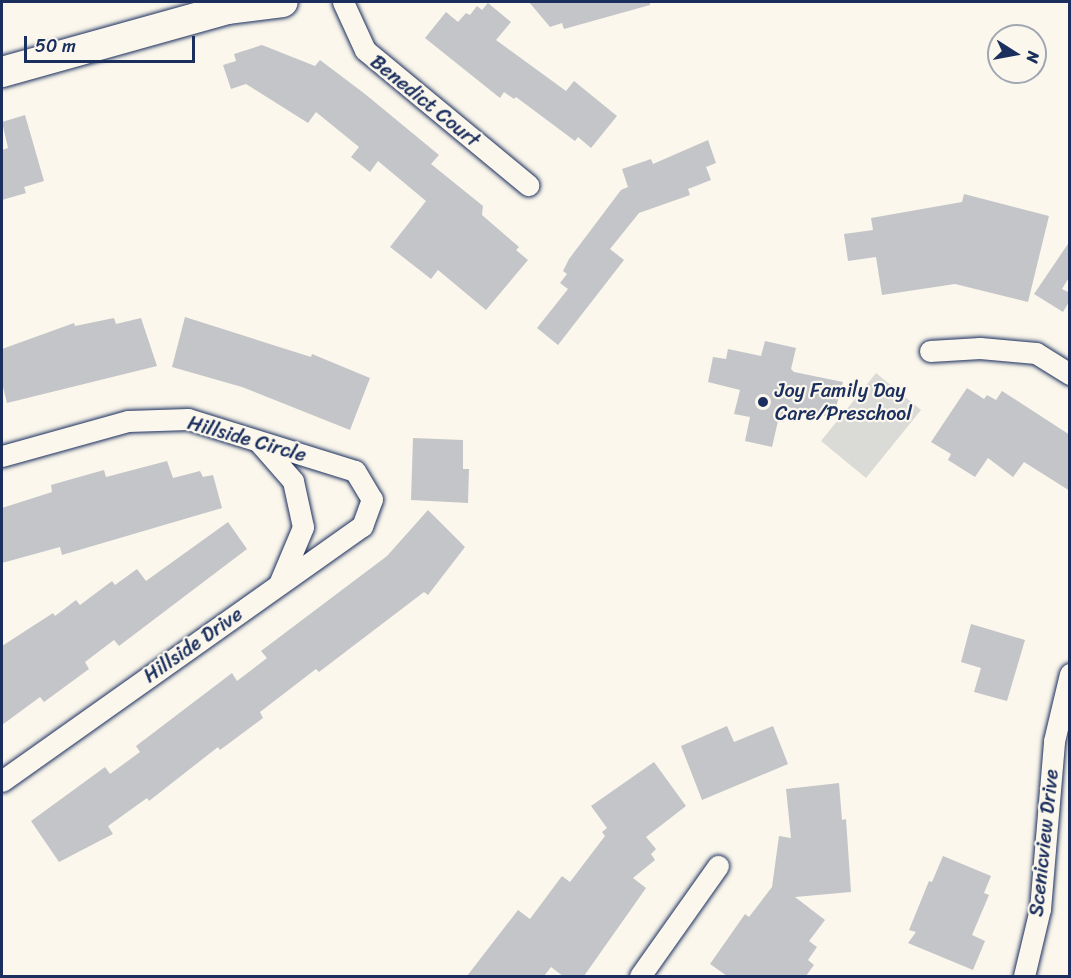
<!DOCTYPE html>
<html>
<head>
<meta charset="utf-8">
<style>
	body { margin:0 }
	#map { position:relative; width:1071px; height:978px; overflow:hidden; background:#fbf7ec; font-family:Sriracha,sans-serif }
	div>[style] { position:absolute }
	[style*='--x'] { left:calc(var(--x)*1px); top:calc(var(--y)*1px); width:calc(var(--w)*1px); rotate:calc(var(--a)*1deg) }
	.green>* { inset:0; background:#dadad7 }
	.building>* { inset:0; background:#c3c5c9 }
	.roads { filter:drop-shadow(0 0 2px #1b2f5e) drop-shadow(0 0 2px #1b2f5e) }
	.street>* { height:21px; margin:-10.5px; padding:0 10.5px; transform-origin:10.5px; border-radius:10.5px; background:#fbf7ec }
	.secondary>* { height:30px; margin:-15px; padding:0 15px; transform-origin:15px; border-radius:15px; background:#fbf7ec }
	.dots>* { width:16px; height:16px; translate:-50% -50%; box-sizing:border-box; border:3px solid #fbf7ec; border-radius:50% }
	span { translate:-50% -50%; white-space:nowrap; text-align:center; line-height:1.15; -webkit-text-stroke:4.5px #fbf7ec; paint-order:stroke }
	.street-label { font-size:20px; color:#1b2f5e }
	.poi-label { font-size:20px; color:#1b2f5e }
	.left { translate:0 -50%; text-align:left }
	.frame { position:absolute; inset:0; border:3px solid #1b2f5e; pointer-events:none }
	.north { position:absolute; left:987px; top:24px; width:60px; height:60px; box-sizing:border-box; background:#fbf7ec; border:2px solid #a1a7b3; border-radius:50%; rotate:101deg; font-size:16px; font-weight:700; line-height:24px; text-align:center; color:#1b2f5e }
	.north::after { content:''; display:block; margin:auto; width:21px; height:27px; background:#1b2f5e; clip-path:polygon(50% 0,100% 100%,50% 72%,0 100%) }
	.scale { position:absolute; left:24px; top:36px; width:171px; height:27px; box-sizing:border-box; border:3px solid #1b2f5e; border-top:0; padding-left:8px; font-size:18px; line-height:21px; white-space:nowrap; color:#1b2f5e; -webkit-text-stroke:4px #fbf7ec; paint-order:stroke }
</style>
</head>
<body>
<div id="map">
	<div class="green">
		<div style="clip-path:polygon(876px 373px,921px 410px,866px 478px,821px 441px)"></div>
	</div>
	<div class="building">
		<div style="clip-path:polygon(529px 2px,650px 2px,650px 5px,564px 29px,562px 23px,550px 27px)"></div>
		<div style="clip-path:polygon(488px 3px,511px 22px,496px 40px,566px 91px,574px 81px,617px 116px,591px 148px,578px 137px,575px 141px,516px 97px,514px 99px,504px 92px,500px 98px,425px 38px,446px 12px,458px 22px,466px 13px,470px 15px,477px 6px,482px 10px)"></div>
		<div style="clip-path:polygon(262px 45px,315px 66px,320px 60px,365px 94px,439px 155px,431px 164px,483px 206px,482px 215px,519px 247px,516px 250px,528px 260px,486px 310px,438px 270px,431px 279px,390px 247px,426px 201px,378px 161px,370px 172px,351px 157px,359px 147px,316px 112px,308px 123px,246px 84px,231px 89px,223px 65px,236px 61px,234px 54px)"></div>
		<div style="clip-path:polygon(25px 115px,44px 181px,24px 187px,26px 193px,2px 200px,2px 150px,8px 148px,2px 122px)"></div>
		<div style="clip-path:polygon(708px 140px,716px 163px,706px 167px,711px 180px,688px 189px,690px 195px,639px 213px,610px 249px,624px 260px,558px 345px,537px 328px,568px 289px,560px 283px,567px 274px,563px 271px,569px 259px,621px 190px,628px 187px,622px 169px,651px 159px,653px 164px)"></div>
		<div style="clip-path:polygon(964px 194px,1049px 216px,1028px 302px,955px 284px,882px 295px,876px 257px,848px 261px,844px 234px,873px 230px,871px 218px,962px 202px)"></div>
		<div style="clip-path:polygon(1070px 241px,1070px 276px,1062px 289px,1070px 293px,1070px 300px,1063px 312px,1034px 294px)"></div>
		<div style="clip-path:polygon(185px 317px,311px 357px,312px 354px,370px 378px,350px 430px,242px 387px,172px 367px)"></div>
		<div style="clip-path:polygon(114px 318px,116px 324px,141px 318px,157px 366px,7px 403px,2px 383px,2px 349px,74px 323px,75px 326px)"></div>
		<div style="clip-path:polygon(765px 341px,796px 348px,791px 369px,794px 372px,843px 382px,833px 418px,788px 407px,784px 422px,778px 421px,772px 447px,745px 441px,750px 417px,734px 414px,740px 390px,708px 382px,713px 357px,726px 359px,728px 349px,761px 356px)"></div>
		<div style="clip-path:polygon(967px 388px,984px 399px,987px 395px,996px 400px,1002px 391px,1070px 435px,1070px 491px,1024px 462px,1013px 477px,988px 458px,975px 477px,948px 460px,951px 454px,931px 442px)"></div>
		<div style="clip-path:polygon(413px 438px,463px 440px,463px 469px,469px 469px,468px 503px,411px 500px)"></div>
		<div style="clip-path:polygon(167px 461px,173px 478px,200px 471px,203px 477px,213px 475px,222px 508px,62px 555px,60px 547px,2px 563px,2px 508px,52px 492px,51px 485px,79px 477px,104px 470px,106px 477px)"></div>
		<div style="clip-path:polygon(428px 510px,465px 547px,428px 595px,424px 592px,319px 672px,316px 669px,260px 712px,263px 718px,220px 750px,218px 747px,149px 801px,147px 798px,108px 826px,113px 834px,59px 862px,31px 821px,105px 767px,110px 774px,140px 752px,136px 746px,232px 673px,237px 681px,267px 658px,261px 651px,387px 556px)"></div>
		<div style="clip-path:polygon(228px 522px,247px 549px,119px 646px,114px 640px,85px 662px,89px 669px,44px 702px,40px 697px,2px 725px,2px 646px,53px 613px,55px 616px,76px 600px,80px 605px,112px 581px,115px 585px,137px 569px,146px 581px)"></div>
		<div style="clip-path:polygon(971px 624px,1025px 640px,1007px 701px,974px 692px,981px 668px,961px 662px)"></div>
		<div style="clip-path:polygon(727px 726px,734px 742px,773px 726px,788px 764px,702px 800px,681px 746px)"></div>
		<div style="clip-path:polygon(654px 762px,686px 806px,646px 837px,656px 849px,651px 854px,655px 860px,633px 878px,646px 888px,584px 976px,563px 976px,551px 967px,544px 976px,467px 976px,518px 910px,530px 919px,562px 876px,570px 882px,605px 836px,602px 832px,607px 828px,591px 806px)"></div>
		<div style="clip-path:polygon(839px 783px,842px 820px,846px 819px,851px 892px,795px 897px,825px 920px,809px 941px,817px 947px,808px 960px,814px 965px,806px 976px,727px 976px,710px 964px,745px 914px,749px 917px,772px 887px,779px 836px,791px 838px,786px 789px)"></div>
		<div style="clip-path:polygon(943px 856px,991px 876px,984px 893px,989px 895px,972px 935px,985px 941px,973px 970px,908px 943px,916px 932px,909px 930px,929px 881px,932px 882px)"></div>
	</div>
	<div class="roads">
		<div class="street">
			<div style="--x:343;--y:2;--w:53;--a:65.4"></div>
			<div style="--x:365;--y:50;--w:212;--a:39.6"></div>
			<div style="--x:930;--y:351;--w:50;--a:-3.4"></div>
			<div style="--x:980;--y:348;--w:56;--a:5.1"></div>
			<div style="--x:1036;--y:353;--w:40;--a:32"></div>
			<div style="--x:259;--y:442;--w:52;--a:48.9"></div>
			<div style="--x:293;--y:481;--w:47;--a:77.7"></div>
			<div style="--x:303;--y:527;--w:62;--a:112.8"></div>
			<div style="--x:2;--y:456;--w:131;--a:-15.5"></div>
			<div style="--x:128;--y:421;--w:60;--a:-1.9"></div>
			<div style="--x:188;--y:419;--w:175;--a:17.3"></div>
			<div style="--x:355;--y:471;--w:33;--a:59"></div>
			<div style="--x:372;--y:499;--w:29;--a:110"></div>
			<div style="--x:362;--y:526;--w:441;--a:144.7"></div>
			<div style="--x:640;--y:976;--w:135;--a:-54.7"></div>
			<div style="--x:1024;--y:976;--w:69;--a:-76.6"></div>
			<div style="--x:1040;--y:909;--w:169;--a:-85.2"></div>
			<div style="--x:1054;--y:741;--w:69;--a:-76.6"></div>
		</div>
		<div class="secondary">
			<div style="--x:2;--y:72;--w:234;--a:-15.6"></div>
			<div style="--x:227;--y:9;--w:56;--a:-7.1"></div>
		</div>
	</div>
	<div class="dots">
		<div style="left:763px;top:402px;background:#1b2f5e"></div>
	</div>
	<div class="street-label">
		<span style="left:425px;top:101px;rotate:39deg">Benedict Court</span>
		<span style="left:247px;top:439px;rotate:16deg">Hillside Circle</span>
		<span style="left:193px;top:645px;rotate:-35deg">Hillside Drive</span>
		<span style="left:1044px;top:843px;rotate:-84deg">Scenicview Drive</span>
	</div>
	<div class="poi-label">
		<span class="left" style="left:775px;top:402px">Joy Family Day<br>Care/Preschool</span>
	</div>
	<div class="frame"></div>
	<div class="north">N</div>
	<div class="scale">50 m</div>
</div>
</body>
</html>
